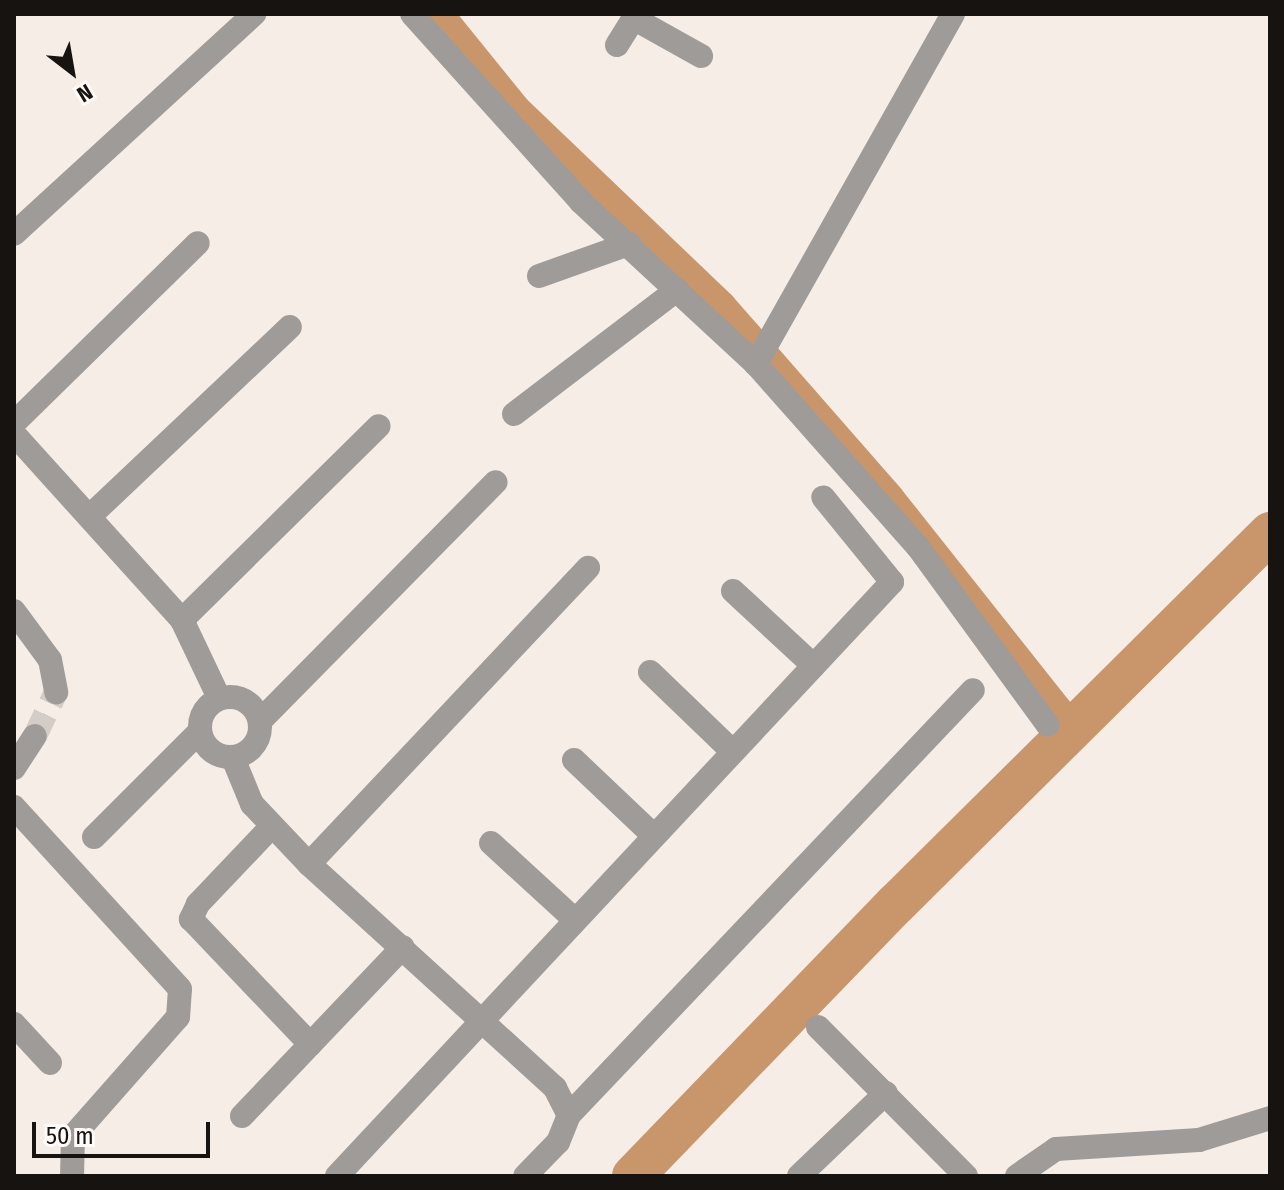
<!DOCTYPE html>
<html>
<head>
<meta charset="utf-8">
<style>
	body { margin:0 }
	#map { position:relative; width:1284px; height:1190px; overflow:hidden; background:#f6ede6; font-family:"Fira Sans Condensed",sans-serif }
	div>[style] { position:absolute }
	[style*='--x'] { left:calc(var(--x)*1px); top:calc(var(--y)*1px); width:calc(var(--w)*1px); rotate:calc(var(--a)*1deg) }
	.canal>* { height:26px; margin:-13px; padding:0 13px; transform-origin:13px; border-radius:13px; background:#c9966c }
	.river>* { height:42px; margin:-21px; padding:0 21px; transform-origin:21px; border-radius:21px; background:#c9966c }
	.minor-tunnel>* { height:24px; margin-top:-12px; transform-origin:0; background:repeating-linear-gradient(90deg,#d4ccc6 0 24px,transparent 0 36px) }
	.minor>* { height:24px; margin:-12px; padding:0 12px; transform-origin:12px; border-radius:12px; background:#9f9b99 }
	.minor>.ring { margin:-12px; padding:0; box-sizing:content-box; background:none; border:24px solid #9f9b99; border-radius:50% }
	span { translate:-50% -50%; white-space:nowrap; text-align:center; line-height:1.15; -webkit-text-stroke:6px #fffbf8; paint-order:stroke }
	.frame { position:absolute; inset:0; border:16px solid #161311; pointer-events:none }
	.north { position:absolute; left:32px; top:32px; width:80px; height:80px; -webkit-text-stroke:6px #fffbf8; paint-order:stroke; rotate:149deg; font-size:22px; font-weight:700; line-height:32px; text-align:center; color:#161311 }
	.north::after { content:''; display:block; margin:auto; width:28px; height:36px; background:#161311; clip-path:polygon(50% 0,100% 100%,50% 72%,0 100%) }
	.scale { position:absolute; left:32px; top:1122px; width:178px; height:36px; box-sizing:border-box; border:4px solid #161311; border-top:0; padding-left:10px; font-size:24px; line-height:28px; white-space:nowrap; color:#161311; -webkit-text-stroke:6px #fffbf8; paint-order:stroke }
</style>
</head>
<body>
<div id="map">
	<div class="canal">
		<div style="--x:441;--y:14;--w:121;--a:51"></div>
		<div style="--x:517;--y:108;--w:285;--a:43.7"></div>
		<div style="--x:723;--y:305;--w:255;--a:48.8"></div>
		<div style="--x:891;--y:497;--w:295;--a:51.6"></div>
	</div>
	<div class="river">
		<div style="--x:633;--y:1176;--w:378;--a:-46"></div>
		<div style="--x:896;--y:904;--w:527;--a:-44.77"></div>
	</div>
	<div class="minor-tunnel">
		<div style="--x:35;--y:736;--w:49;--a:-64.5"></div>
	</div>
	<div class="minor">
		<div style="--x:412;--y:14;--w:253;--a:48"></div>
		<div style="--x:581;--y:202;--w:238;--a:42.8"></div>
		<div style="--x:953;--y:14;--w:402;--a:119.4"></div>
		<div style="--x:756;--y:364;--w:244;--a:48.5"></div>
		<div style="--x:918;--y:547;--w:220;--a:53.9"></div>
		<div style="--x:633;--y:18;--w:78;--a:29.2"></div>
		<div style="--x:617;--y:45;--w:36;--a:-58"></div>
		<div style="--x:14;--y:234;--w:326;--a:-42.5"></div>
		<div style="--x:539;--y:276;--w:96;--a:-19.6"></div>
		<div style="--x:514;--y:414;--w:205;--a:-37.3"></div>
		<div style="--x:14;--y:423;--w:257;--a:-44.4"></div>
		<div style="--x:14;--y:434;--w:251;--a:47.9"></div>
		<div style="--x:182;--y:620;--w:86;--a:64.6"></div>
		<div style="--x:90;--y:516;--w:275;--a:-43.4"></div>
		<div style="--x:733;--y:591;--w:110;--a:42.8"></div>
		<div style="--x:14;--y:611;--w:61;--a:53.7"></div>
		<div style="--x:50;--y:660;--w:33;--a:79"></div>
		<div style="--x:182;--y:620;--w:276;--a:-44.6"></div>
		<div style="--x:650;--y:672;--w:115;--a:43.9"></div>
		<div class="ring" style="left:200px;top:697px;width:36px;height:36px"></div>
		<div style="--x:261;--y:720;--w:334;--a:-45.4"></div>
		<div style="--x:233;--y:758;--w:50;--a:67.6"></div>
		<div style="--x:252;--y:804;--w:83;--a:46.5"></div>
		<div style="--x:309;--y:864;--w:333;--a:42.3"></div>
		<div style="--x:555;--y:1088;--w:30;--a:63"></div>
		<div style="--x:569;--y:1115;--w:29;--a:112"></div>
		<div style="--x:558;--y:1142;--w:47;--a:134.1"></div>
		<div style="--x:574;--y:760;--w:110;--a:43.5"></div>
		<div style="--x:14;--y:768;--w:38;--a:-57"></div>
		<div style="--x:14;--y:807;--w:246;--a:47.6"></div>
		<div style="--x:180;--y:989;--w:28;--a:94"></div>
		<div style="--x:178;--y:1017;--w:159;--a:131.4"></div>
		<div style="--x:73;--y:1136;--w:40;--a:91.4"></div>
		<div style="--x:272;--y:826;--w:108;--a:133.5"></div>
		<div style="--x:198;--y:904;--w:17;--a:115"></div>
		<div style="--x:191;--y:919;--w:173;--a:46.4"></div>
		<div style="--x:94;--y:837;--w:150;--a:-45"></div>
		<div style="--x:491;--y:843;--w:114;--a:42.5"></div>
		<div style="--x:309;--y:864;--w:407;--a:-46.7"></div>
		<div style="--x:14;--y:1024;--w:53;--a:47.3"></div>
		<div style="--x:818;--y:1027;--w:210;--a:45.2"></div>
		<div style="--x:569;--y:1115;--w:586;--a:-46.45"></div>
		<div style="--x:242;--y:1116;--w:233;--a:-46.4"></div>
		<div style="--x:337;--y:1176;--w:813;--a:-46.94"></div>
		<div style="--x:892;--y:582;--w:109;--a:-129.1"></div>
		<div style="--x:799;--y:1176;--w:120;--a:-43.7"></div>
		<div style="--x:1017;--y:1176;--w:47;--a:-34.7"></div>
		<div style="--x:1056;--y:1149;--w:143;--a:-3.6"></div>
		<div style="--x:1199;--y:1140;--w:74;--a:-17.2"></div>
	</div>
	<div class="frame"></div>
	<div class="north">N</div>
	<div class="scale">50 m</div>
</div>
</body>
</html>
